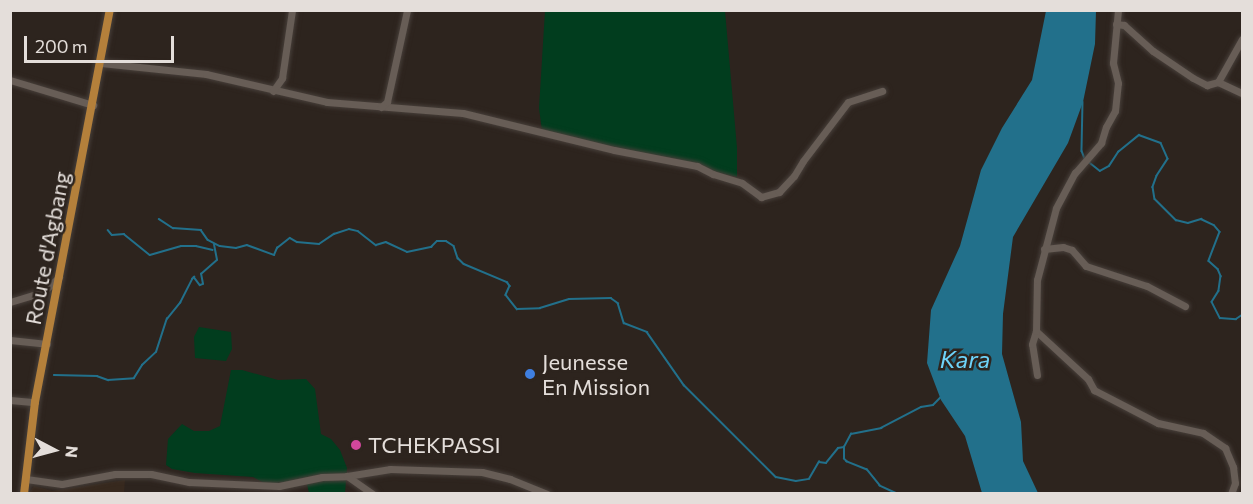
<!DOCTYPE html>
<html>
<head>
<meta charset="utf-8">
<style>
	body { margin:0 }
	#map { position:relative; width:1253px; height:504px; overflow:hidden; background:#2d241e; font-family:Commissioner,sans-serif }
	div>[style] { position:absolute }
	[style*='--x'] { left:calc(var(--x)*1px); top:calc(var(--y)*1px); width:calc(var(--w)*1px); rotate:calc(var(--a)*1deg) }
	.built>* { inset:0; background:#37291e }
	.green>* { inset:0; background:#013d1e }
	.water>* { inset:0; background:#22708b }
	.stream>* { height:1.5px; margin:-0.75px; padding:0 0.75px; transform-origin:0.75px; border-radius:0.75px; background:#22708b }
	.roads { filter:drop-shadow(0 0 2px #473f3a) drop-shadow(0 0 2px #473f3a) }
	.minor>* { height:7px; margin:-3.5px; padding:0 3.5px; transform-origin:3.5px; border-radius:3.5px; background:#675d56 }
	.major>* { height:8px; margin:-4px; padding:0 4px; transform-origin:4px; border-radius:4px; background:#b4803b }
	.dots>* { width:16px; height:16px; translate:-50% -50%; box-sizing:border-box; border:3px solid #2d241e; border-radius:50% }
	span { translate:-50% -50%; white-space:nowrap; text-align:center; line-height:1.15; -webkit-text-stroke:5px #2d241e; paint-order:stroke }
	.street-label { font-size:22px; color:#e4deda }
	.poi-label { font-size:22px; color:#e4deda }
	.left { translate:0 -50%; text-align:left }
	.water-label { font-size:24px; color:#6ed3f9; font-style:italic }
	.frame { position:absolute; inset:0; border:12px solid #e4deda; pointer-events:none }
	.north { position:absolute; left:24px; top:420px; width:60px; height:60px; -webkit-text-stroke:4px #2d241e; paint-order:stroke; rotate:96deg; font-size:16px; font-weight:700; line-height:24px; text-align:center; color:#e4deda }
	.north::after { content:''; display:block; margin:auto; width:21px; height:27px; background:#e4deda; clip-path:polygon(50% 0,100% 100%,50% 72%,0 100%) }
	.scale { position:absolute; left:24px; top:36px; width:150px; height:27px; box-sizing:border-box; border:3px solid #e4deda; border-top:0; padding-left:8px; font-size:18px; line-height:21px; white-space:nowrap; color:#e4deda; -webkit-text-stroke:4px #2d241e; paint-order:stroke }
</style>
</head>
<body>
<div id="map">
	<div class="built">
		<div style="clip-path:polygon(125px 480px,124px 493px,29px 493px,34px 486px,52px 491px)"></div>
	</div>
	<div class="green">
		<div style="clip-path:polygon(545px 11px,725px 11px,737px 148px,737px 177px,542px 131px,539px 108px)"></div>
		<div style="clip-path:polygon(199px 327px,231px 332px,232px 349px,226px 361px,195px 358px,194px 337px)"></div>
		<div style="clip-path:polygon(231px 370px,242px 370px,278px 380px,306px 379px,315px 389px,321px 434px,331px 439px,340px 450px,347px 468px,345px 493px,309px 493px,306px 480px,266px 484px,253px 477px,195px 473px,172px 469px,166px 465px,168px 439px,182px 424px,194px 431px,209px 431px,220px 426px)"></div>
	</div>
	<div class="water">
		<div style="clip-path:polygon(1046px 11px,1096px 11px,1095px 44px,1083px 102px,1068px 143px,1013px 237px,1003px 314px,1002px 354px,1021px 422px,1023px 461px,1038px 493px,982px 493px,965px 436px,941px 400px,927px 363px,931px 310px,960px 246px,981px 170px,1002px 128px,1032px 80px)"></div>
	</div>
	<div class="stream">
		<div style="--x:1083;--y:102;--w:49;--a:91.2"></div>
		<div style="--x:1082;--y:151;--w:9;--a:69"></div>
		<div style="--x:1089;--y:162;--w:14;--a:39"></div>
		<div style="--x:1100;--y:171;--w:10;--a:-29"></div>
		<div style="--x:1109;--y:166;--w:17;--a:-57"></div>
		<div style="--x:1118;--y:152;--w:27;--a:-39"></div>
		<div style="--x:1139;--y:135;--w:23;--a:20"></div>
		<div style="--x:1161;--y:143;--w:17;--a:66"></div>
		<div style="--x:1168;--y:159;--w:20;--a:123"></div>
		<div style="--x:1157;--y:176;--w:12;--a:110"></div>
		<div style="--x:1153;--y:187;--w:12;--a:81"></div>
		<div style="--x:1155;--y:199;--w:30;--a:45"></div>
		<div style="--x:1176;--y:220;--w:12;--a:14"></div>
		<div style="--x:1188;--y:223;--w:14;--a:-17"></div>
		<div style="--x:1201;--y:219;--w:14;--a:25"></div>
		<div style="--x:1214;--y:225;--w:9;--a:49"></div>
		<div style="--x:1220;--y:232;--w:31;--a:111"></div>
		<div style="--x:1209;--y:261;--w:12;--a:42"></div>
		<div style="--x:1218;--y:269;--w:8;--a:67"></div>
		<div style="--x:1221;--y:276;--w:15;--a:98"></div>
		<div style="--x:1219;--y:291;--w:13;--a:122"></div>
		<div style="--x:1212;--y:302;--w:18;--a:63"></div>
		<div style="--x:1220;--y:318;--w:16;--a:4"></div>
		<div style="--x:1236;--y:319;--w:7;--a:-34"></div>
		<div style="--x:159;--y:219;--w:17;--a:33"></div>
		<div style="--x:173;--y:228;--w:28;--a:4"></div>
		<div style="--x:201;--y:230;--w:12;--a:55"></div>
		<div style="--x:208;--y:240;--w:13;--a:27"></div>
		<div style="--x:220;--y:246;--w:16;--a:7"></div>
		<div style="--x:236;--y:248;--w:11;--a:-15"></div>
		<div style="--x:247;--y:245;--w:29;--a:20"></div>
		<div style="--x:274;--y:255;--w:8;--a:-67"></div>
		<div style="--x:277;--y:248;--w:16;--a:-38"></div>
		<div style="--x:290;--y:238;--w:8;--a:30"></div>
		<div style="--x:297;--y:242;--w:22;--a:5"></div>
		<div style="--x:319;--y:244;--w:18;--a:-34"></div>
		<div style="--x:334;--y:234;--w:16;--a:-18"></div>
		<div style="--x:349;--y:229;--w:9;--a:13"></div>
		<div style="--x:358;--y:231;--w:23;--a:38"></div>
		<div style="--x:376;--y:245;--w:10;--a:-17"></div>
		<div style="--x:386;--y:242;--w:23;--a:25"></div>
		<div style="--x:407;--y:252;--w:25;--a:-12"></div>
		<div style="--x:431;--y:247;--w:8;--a:-45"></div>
		<div style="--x:437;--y:241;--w:9;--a:0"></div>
		<div style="--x:446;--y:241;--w:9;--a:32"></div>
		<div style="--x:454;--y:246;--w:13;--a:72"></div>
		<div style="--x:458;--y:258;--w:8;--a:45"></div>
		<div style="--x:464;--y:264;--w:47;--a:22.7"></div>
		<div style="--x:507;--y:282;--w:5;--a:53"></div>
		<div style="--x:510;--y:286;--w:10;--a:114"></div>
		<div style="--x:506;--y:295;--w:18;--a:52"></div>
		<div style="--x:517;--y:309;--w:23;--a:-2"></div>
		<div style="--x:540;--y:308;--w:30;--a:-17"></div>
		<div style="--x:569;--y:299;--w:42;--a:-1.4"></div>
		<div style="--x:611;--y:298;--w:9;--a:36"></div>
		<div style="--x:618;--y:303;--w:21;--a:73"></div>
		<div style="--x:624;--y:323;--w:25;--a:21"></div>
		<div style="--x:647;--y:332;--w:65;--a:55.1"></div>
		<div style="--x:684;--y:385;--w:130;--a:45"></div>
		<div style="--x:776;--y:477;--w:20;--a:11"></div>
		<div style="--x:796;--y:481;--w:13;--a:-9"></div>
		<div style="--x:809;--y:479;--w:20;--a:-60"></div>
		<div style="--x:819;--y:462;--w:7;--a:8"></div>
		<div style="--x:826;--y:463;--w:19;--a:-51"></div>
		<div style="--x:838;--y:448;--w:6;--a:-9"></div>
		<div style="--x:108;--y:230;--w:6;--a:51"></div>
		<div style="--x:112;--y:235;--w:12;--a:-5"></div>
		<div style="--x:124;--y:234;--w:33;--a:39"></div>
		<div style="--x:150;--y:255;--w:32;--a:-16"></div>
		<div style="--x:181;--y:246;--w:15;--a:0"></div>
		<div style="--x:196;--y:246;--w:17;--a:13"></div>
		<div style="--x:54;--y:375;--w:43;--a:1.3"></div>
		<div style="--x:97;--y:376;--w:12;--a:20"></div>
		<div style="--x:108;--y:380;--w:26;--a:-4"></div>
		<div style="--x:134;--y:378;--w:15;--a:-58"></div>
		<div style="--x:142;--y:365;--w:19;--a:-43"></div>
		<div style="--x:156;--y:352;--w:35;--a:-72"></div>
		<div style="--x:167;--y:319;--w:21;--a:-51"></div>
		<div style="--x:180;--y:303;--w:27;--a:-63"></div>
		<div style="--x:192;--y:279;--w:3;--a:-45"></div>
		<div style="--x:194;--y:277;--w:10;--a:53"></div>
		<div style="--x:200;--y:285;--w:3;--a:-18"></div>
		<div style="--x:203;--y:284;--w:10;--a:-101"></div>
		<div style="--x:201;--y:274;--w:21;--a:-41"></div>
		<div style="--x:217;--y:260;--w:15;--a:-101"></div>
		<div style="--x:897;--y:494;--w:19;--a:-155"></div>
		<div style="--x:880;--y:486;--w:21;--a:-129"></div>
		<div style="--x:867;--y:470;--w:22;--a:-158"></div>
		<div style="--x:847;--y:462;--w:4;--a:-135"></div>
		<div style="--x:844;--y:459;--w:12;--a:-90"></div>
		<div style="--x:844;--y:447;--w:15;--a:-62"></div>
		<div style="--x:851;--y:434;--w:31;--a:-11"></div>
		<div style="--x:881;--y:428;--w:45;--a:-27.7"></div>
		<div style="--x:921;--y:407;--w:12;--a:-9"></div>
		<div style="--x:933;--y:405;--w:11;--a:-45"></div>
	</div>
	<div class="roads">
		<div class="minor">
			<div style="--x:1116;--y:24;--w:8;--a:7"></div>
			<div style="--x:1124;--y:25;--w:39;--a:42"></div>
			<div style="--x:1153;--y:51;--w:48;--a:34"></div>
			<div style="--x:1193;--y:78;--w:16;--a:27"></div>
			<div style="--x:1207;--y:85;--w:11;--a:-15"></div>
			<div style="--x:1218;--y:82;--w:26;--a:25"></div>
			<div style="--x:101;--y:63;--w:106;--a:6"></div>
			<div style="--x:206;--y:74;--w:124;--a:13"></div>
			<div style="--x:327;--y:102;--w:136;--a:4.6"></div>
			<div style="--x:463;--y:113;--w:155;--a:13.8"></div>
			<div style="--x:614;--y:150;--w:85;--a:10.9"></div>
			<div style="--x:697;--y:166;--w:18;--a:27"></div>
			<div style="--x:713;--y:174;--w:30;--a:17"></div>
			<div style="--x:742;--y:183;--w:24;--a:36"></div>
			<div style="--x:761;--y:197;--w:19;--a:-16"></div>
			<div style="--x:779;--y:192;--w:22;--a:-47"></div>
			<div style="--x:794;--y:176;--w:17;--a:-59"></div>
			<div style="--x:803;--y:161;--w:74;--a:-52.7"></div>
			<div style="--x:848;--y:102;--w:36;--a:-18"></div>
			<div style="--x:10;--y:80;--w:87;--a:16.8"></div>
			<div style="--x:1218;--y:82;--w:49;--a:-60.8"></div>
			<div style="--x:273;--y:91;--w:16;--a:-55"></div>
			<div style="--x:282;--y:78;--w:69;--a:-81.6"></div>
			<div style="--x:381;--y:107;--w:8;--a:-40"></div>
			<div style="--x:387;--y:102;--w:94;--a:-77.7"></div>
			<div style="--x:1044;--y:249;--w:19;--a:-6"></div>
			<div style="--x:1063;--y:247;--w:9;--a:18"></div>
			<div style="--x:1072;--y:250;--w:21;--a:49"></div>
			<div style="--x:1086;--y:266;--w:64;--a:18.2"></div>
			<div style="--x:1147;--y:286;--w:43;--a:27.8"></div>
			<div style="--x:10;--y:302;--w:34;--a:-17"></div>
			<div style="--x:43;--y:292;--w:22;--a:-43"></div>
			<div style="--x:1036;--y:331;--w:71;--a:42.7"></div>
			<div style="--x:1088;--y:379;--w:13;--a:61"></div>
			<div style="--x:1094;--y:390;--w:72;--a:27.3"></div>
			<div style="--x:1158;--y:423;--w:46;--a:12.5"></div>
			<div style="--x:1203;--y:433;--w:27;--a:34"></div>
			<div style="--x:1225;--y:448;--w:21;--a:67"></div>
			<div style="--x:1233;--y:467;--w:16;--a:83"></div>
			<div style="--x:1235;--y:483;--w:12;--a:110"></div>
			<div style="--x:10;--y:340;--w:37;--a:6"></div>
			<div style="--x:1037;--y:375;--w:31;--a:-99"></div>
			<div style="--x:1032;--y:344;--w:14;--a:-73"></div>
			<div style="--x:1036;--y:331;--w:51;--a:-88.9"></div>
			<div style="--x:1037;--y:280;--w:74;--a:-75.2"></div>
			<div style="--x:1056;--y:208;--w:40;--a:-62"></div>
			<div style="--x:1075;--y:173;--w:40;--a:-49"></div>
			<div style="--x:1101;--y:143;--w:17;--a:-73"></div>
			<div style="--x:1106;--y:127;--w:18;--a:-61"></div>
			<div style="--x:1115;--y:111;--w:28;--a:-84"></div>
			<div style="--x:1118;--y:83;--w:21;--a:-104"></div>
			<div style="--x:1113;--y:63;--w:53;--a:-84.6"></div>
			<div style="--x:10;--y:400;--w:25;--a:5"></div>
			<div style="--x:347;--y:476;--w:44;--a:-9.2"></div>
			<div style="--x:390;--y:469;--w:92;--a:1.9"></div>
			<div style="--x:482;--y:472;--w:29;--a:14"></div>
			<div style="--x:510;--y:479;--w:40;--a:22"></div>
			<div style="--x:26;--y:479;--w:36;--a:8"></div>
			<div style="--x:62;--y:484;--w:54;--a:-10.7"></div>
			<div style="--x:115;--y:474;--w:36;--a:0"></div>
			<div style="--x:151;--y:474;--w:39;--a:12"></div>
			<div style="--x:189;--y:482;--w:90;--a:2.5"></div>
			<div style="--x:279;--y:486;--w:44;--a:-11.8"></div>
			<div style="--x:322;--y:477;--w:25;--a:-2"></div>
			<div style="--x:347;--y:476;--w:32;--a:35"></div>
		</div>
		<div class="major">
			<div style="--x:24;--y:494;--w:93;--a:-83.2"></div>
			<div style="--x:35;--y:402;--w:399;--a:-79.2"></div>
		</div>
	</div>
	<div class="dots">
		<div style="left:530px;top:374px;background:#3f7fe0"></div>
		<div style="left:356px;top:445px;background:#d1479c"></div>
	</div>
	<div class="street-label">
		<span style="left:47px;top:248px;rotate:-79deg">Route d'Agbang</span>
	</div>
	<div class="poi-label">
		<span class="left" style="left:542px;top:374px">Jeunesse<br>En Mission</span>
		<span class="left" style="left:368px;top:445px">TCHEKPASSI</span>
	</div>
	<div class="water-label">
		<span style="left:965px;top:359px">Kara</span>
	</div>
	<div class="frame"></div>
	<div class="north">N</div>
	<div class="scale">200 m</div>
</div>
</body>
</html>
